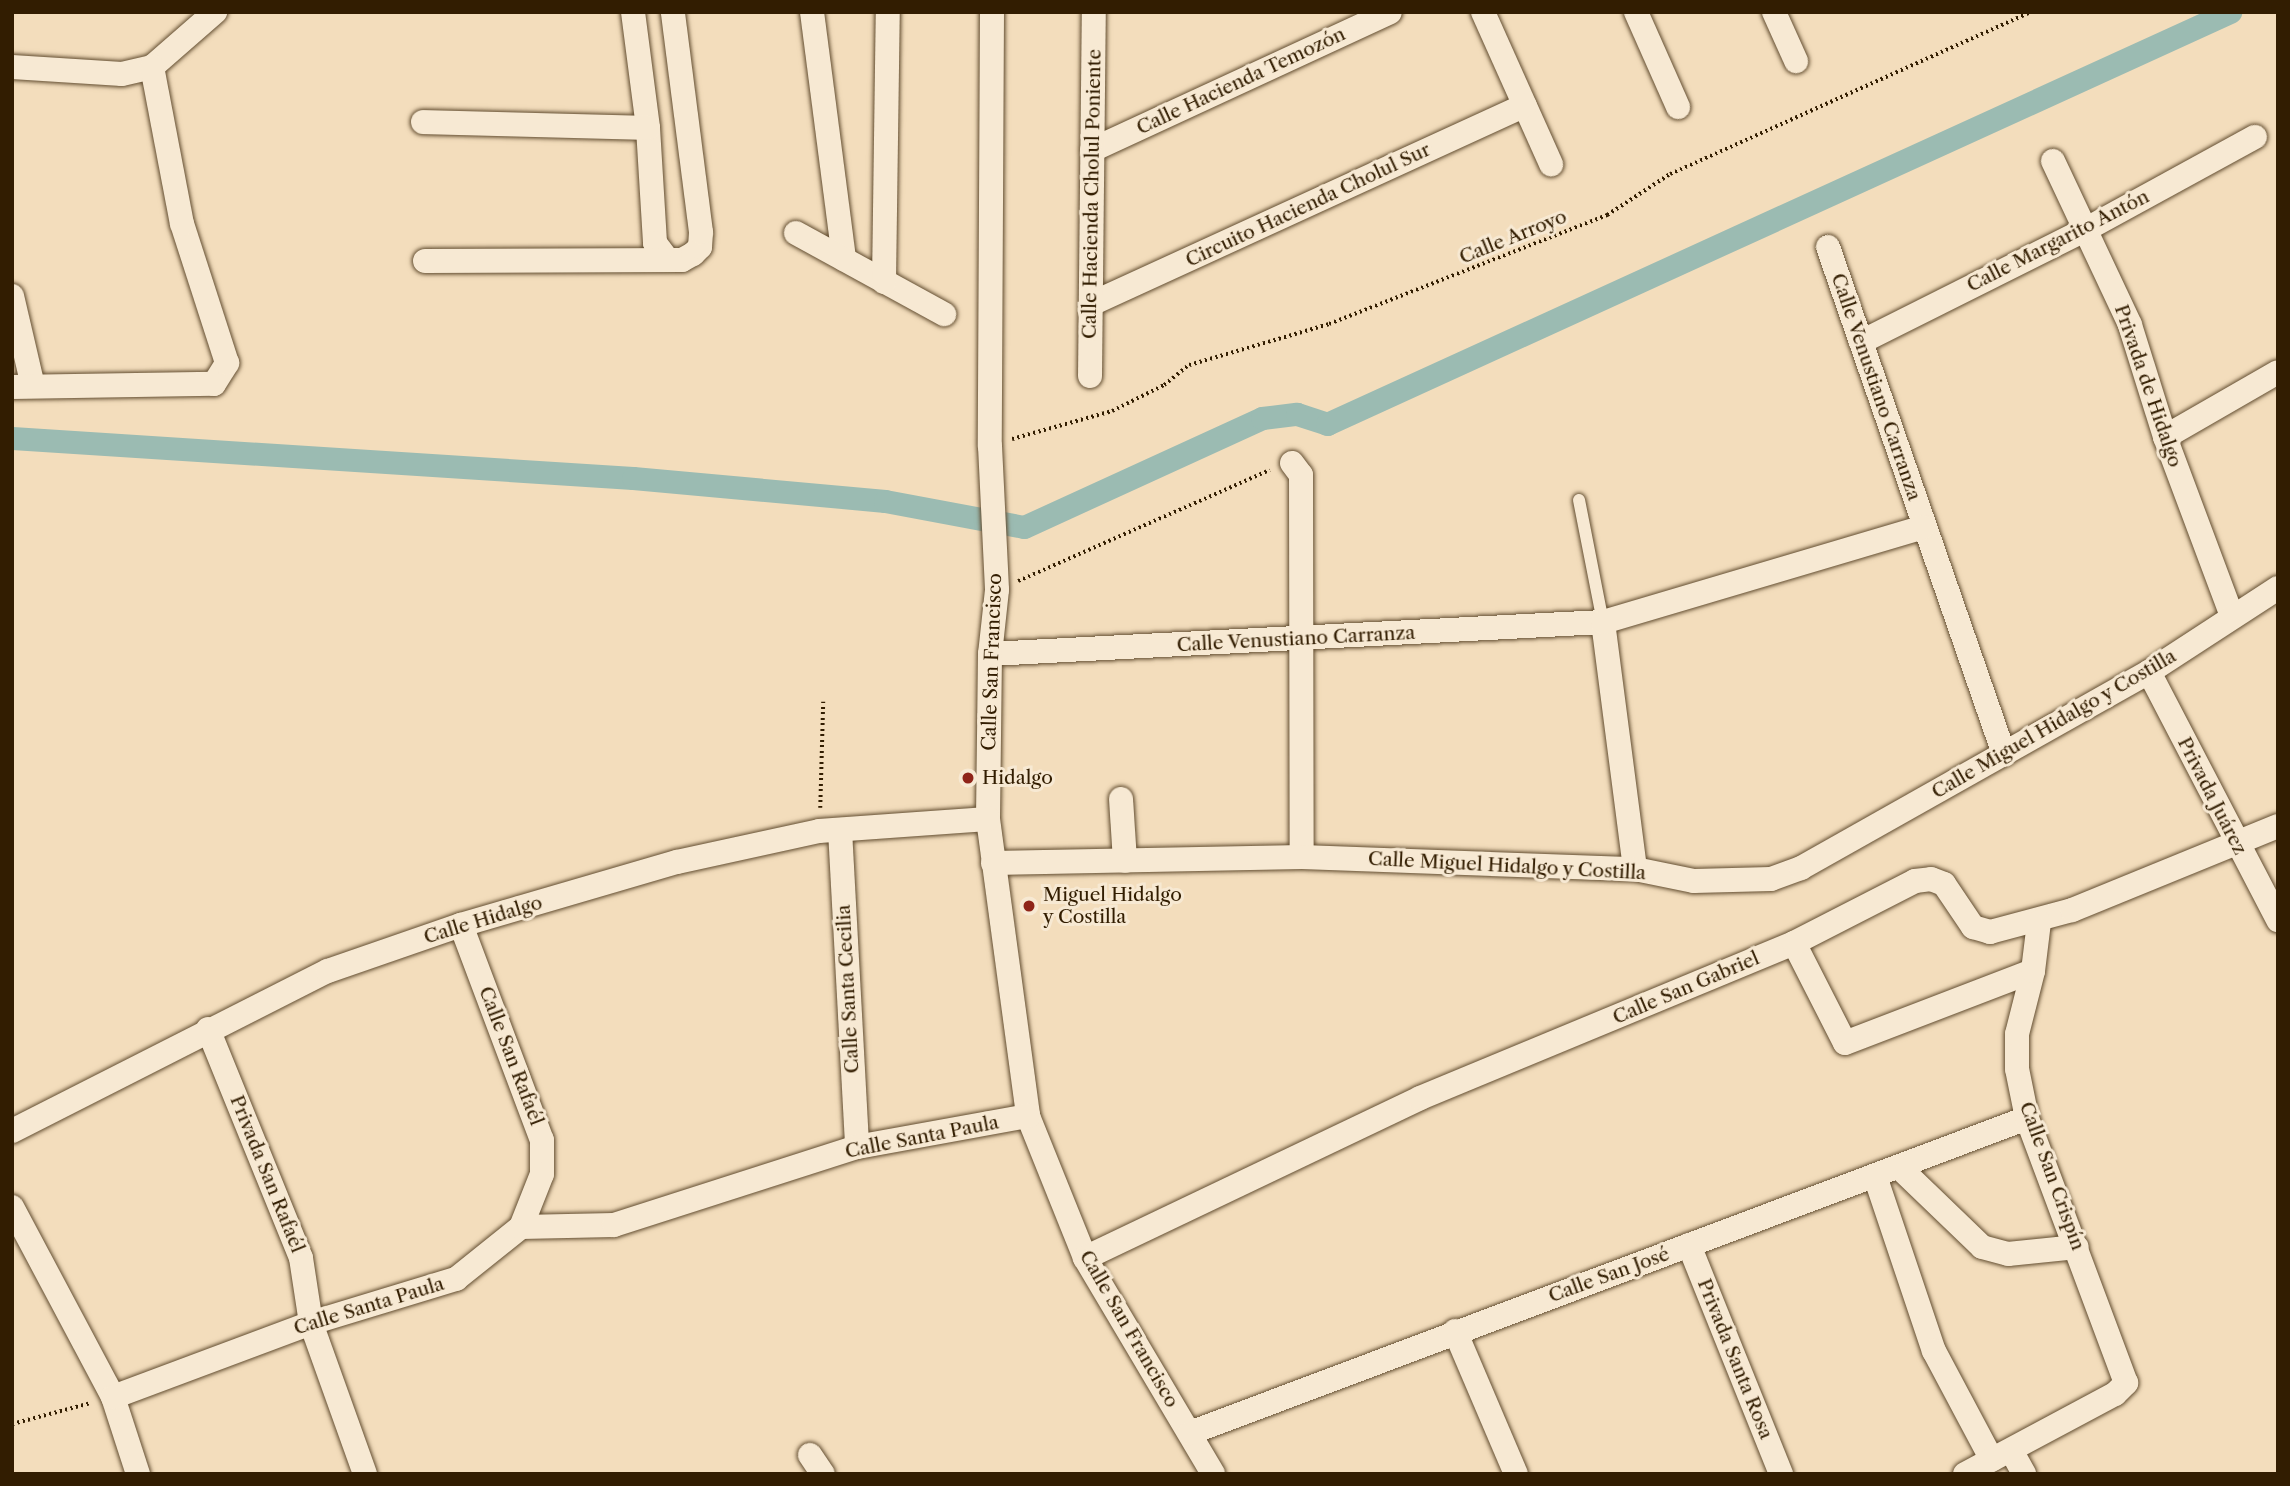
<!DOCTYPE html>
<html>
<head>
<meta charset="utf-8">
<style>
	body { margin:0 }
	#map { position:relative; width:2290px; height:1486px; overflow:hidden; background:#f3ddbc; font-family:"Libre Caslon Text",serif }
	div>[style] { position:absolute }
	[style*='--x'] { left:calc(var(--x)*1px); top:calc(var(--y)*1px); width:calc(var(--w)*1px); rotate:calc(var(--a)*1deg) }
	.canal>* { height:23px; margin:-11.5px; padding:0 11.5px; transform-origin:11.5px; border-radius:11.5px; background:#9bbbb2 }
	.path>* { height:3.5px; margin-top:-1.75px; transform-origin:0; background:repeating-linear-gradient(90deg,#321d01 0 2px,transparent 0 5.5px) }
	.roads { filter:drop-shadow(0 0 2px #624d30) drop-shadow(0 0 2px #624d30) }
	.service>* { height:12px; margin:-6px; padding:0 6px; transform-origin:6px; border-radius:6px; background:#f7e9d3 }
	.minor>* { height:24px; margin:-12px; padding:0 12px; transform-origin:12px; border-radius:12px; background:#f7e9d3 }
	.dots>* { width:19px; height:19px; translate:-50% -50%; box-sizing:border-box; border:4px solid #f7e9d3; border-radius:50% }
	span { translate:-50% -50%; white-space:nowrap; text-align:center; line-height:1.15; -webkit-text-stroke:6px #f7e9d3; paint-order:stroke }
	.street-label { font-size:19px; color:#321d01 }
	.poi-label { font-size:19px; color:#321d01 }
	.left { translate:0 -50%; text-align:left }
	.frame { position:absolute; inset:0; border:14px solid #321d01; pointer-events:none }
</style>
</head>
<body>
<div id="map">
	<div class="canal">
		<div style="--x:12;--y:438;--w:622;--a:3.69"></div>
		<div style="--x:633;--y:478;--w:253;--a:5.2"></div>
		<div style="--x:885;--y:501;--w:141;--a:10.6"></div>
		<div style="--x:1024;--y:527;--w:262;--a:-24.6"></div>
		<div style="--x:1262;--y:418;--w:35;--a:-7"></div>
		<div style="--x:1297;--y:414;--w:32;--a:18"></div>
		<div style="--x:1327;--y:424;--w:993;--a:-24.53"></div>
	</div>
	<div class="path">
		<div style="--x:1012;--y:439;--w:104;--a:-15.6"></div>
		<div style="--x:1112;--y:411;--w:58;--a:-26.6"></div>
		<div style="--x:1164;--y:385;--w:32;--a:-39"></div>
		<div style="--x:1189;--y:365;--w:146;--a:-16.3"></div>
		<div style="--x:1329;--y:324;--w:299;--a:-21.4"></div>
		<div style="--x:1607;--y:215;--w:75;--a:-33.1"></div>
		<div style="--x:1670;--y:174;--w:395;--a:-24.2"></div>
		<div style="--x:1018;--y:581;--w:275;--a:-23.8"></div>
		<div style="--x:820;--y:808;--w:106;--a:-88.4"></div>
		<div style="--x:12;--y:1424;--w:82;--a:-14.9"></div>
	</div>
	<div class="roads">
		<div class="service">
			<div style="--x:1579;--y:500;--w:124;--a:78.9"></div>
		</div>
		<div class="minor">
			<div style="--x:633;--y:12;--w:117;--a:82.6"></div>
			<div style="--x:648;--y:128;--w:115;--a:86.5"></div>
			<div style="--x:655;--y:243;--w:20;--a:53"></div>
			<div style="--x:812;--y:12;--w:249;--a:82.6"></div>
			<div style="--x:992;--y:12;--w:434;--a:90.3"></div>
			<div style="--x:990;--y:446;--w:144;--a:87.2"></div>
			<div style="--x:997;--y:590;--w:64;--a:96.2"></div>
			<div style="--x:990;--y:654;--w:165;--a:90.7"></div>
			<div style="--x:988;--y:819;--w:300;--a:82.3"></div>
			<div style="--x:1028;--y:1116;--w:153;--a:68.1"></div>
			<div style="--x:1085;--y:1258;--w:251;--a:59.3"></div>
			<div style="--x:1483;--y:12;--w:167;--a:65.9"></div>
			<div style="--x:1636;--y:12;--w:104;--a:66.1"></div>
			<div style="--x:1774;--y:12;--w:54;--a:65.8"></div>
			<div style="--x:12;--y:67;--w:110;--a:3.6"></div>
			<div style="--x:122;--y:74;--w:31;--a:-13"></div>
			<div style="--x:152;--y:67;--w:84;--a:-41.1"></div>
			<div style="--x:423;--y:122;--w:225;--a:1.5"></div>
			<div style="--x:1092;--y:150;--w:328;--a:-24.8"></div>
			<div style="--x:2053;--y:161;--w:181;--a:64.8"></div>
			<div style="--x:2130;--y:325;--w:117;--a:72.6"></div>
			<div style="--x:2165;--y:437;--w:191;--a:69.5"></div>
			<div style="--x:796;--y:233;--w:169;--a:28.7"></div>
			<div style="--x:1828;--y:247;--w:537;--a:70.86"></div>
			<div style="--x:425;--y:261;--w:257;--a:-0.2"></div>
			<div style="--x:682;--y:260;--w:13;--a:-29"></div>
			<div style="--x:693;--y:254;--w:10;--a:-45"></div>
			<div style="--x:700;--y:247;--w:15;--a:-86"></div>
			<div style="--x:701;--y:232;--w:222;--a:-97.3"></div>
			<div style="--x:884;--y:282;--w:270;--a:-89.2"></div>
			<div style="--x:12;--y:296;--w:92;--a:76.9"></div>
			<div style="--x:1091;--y:304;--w:477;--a:-24.6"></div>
			<div style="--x:1861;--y:342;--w:248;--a:-26.6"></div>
			<div style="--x:2083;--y:231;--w:196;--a:-28.7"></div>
			<div style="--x:1090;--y:376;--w:364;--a:-89.4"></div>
			<div style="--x:12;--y:387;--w:202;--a:-0.9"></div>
			<div style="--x:214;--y:384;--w:25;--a:-58"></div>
			<div style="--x:227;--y:363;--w:146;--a:-107.9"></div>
			<div style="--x:182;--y:224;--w:160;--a:-100.8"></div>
			<div style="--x:2165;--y:437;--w:130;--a:-29.9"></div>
			<div style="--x:1292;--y:463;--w:15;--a:53"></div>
			<div style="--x:1301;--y:475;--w:382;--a:89.9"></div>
			<div style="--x:1603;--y:622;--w:249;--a:82.6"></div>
			<div style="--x:990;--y:654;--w:614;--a:-2.99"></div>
			<div style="--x:1603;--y:622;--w:334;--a:-16.5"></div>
			<div style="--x:2149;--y:672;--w:280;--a:62.5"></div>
			<div style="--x:1121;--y:799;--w:62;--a:86.3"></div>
			<div style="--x:840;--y:830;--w:317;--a:86.9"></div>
			<div style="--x:993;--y:863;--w:309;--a:-1.1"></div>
			<div style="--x:1302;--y:857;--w:333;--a:2.1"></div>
			<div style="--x:1635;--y:869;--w:60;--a:11.5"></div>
			<div style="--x:1694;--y:881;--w:77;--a:-1.5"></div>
			<div style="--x:1771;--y:879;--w:32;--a:-20"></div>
			<div style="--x:1801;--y:868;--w:399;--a:-29.4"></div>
			<div style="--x:2149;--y:672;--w:154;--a:-33.1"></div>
			<div style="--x:461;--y:925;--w:230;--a:69.4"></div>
			<div style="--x:542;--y:1140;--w:34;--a:90"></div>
			<div style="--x:542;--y:1174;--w:57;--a:111.6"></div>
			<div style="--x:1794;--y:943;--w:112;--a:63"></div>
			<div style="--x:1845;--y:1043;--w:201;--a:-21"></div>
			<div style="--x:208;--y:1029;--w:247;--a:67.9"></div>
			<div style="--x:301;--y:1258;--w:66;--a:81.3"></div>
			<div style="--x:311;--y:1323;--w:160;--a:70.3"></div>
			<div style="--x:12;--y:1131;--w:354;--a:-26.9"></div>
			<div style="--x:328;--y:971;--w:141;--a:-19.1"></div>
			<div style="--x:461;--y:925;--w:225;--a:-16.3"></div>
			<div style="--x:677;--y:862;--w:145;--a:-12.3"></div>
			<div style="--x:819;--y:831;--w:169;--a:-4.1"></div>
			<div style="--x:1901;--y:1169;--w:112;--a:43.9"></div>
			<div style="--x:1982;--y:1247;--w:27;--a:15"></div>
			<div style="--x:2008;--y:1254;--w:69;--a:-5.8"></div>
			<div style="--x:1876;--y:1179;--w:182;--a:71.4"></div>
			<div style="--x:1934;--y:1351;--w:123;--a:62"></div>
			<div style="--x:12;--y:1207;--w:215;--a:62"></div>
			<div style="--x:113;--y:1397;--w:81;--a:72"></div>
			<div style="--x:1689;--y:1245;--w:247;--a:68.1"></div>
			<div style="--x:1085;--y:1258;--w:371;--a:-25.5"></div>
			<div style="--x:1420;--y:1098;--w:405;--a:-22.5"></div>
			<div style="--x:1794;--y:943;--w:136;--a:-27.1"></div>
			<div style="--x:1915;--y:881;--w:16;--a:-7"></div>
			<div style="--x:1931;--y:879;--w:14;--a:21"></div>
			<div style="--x:1944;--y:884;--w:52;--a:56"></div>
			<div style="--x:1973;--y:927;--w:18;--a:16"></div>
			<div style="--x:1990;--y:932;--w:85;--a:-15"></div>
			<div style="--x:2072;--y:910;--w:222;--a:-22.2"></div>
			<div style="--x:1455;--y:1331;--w:155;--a:66.9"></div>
			<div style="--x:113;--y:1397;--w:211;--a:-20.5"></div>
			<div style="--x:311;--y:1323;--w:152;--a:-16.9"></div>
			<div style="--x:456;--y:1279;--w:83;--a:-38.7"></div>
			<div style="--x:521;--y:1227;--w:93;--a:-1.2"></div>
			<div style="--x:614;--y:1225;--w:255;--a:-17.8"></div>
			<div style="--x:857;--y:1147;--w:174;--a:-10.3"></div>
			<div style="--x:1190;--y:1433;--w:894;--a:-20.62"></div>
			<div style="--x:2012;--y:1452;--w:25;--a:61"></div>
			<div style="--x:810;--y:1455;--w:23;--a:56"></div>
			<div style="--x:1965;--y:1474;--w:170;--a:-28.1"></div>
			<div style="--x:2115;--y:1394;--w:16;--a:-45"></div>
			<div style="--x:2126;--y:1383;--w:283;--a:-110.5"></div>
			<div style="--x:2027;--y:1118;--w:50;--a:-101.5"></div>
			<div style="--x:2017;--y:1069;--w:35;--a:-90"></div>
			<div style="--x:2017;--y:1034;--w:65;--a:-75.7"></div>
			<div style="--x:2033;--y:971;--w:49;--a:-83"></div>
		</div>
	</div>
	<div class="dots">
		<div style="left:968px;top:778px;background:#8f2418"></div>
		<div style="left:1029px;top:906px;background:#8f2418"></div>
	</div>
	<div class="street-label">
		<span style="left:1241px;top:81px;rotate:-25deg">Calle Hacienda Temozón</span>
		<span style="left:1092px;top:194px;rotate:-89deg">Calle Hacienda Cholul Poniente</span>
		<span style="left:1308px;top:205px;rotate:-25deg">Circuito Hacienda Cholul Sur</span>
		<span style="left:1513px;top:237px;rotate:-22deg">Calle Arroyo</span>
		<span style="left:2058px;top:241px;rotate:-27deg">Calle Margarito Antón</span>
		<span style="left:2148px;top:386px;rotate:71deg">Privada de Hidalgo</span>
		<span style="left:1876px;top:387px;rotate:71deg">Calle Venustiano Carranza</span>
		<span style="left:1296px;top:639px;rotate:-3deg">Calle Venustiano Carranza</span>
		<span style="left:992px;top:662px;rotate:-88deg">Calle San Francisco</span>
		<span style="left:2054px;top:724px;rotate:-30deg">Calle Miguel Hidalgo y Costilla</span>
		<span style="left:2212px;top:796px;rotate:63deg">Privada Juárez</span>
		<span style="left:1507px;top:866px;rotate:3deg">Calle Miguel Hidalgo y Costilla</span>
		<span style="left:483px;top:920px;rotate:-17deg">Calle Hidalgo</span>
		<span style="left:1686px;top:988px;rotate:-23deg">Calle San Gabriel</span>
		<span style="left:848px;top:989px;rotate:-93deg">Calle Santa Cecilia</span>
		<span style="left:511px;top:1056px;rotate:69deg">Calle San Rafaél</span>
		<span style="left:922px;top:1137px;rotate:-11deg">Calle Santa Paula</span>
		<span style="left:267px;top:1174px;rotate:68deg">Privada San Rafaél</span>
		<span style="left:2052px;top:1176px;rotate:70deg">Calle San Crispín</span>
		<span style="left:1609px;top:1275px;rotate:-20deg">Calle San José</span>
		<span style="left:369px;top:1306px;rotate:-17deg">Calle Santa Paula</span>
		<span style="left:1129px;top:1329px;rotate:60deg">Calle San Francisco</span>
		<span style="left:1735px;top:1359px;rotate:68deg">Privada Santa Rosa</span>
	</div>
	<div class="poi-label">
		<span class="left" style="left:982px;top:778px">Hidalgo</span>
		<span class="left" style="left:1043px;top:906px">Miguel Hidalgo<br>y Costilla</span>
	</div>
	<div class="frame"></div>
</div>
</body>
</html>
